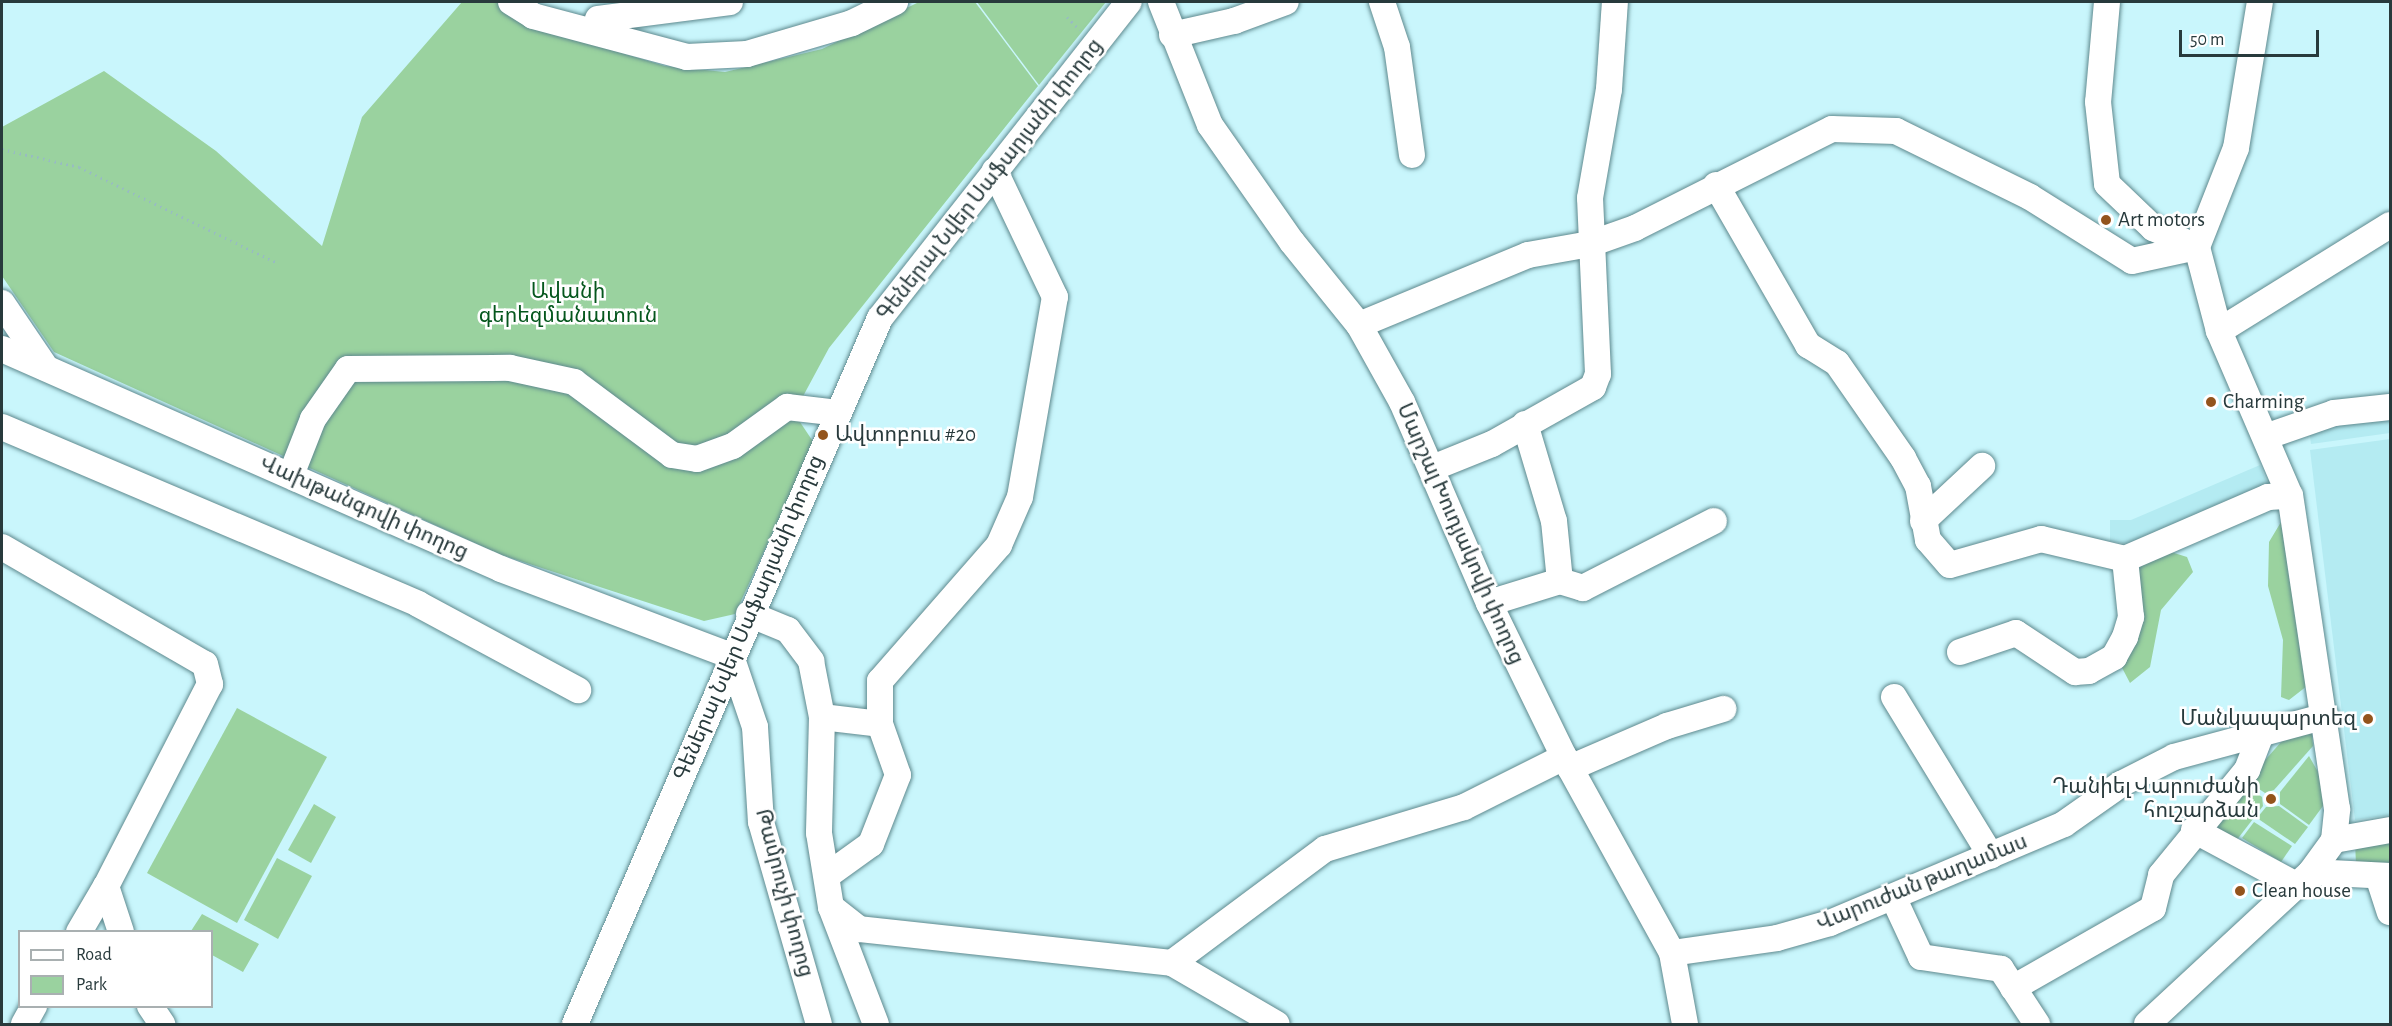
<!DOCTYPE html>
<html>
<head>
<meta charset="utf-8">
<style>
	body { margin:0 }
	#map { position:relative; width:2392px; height:1026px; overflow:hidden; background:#c9f6fc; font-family:"Alegreya Sans","Noto Sans Armenian",sans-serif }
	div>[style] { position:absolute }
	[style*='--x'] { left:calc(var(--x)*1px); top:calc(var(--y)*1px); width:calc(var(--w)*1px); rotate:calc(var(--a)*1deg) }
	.built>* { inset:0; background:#b4ebf2 }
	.green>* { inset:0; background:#9ad29f }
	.path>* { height:3px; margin-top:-1.5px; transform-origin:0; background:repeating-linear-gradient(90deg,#98bcc1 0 1.5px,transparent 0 6px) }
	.roads { filter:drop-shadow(0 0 2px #5e898e) drop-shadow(0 0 2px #5e898e) }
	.minor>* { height:26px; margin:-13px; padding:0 13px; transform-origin:13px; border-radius:13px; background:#fff }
	.dots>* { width:16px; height:16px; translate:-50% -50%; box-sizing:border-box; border:3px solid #fff; border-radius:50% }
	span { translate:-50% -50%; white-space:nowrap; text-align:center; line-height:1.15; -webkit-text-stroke:5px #fff; paint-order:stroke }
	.street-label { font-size:21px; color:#283a3c }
	.poi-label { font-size:21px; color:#283a3c }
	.left { translate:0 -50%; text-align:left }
	.right { translate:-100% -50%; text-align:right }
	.park-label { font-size:21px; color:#05571d }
	.frame { position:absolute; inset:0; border:3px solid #283a3c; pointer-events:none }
	.legend { position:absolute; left:18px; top:930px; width:195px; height:78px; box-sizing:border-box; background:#fff; border:2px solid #a9b0b1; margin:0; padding:8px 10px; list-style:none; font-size:18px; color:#283a3c }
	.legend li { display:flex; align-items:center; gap:12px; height:30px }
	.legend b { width:30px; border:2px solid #a9b0b1 }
	.scale { position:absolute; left:2179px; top:30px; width:140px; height:27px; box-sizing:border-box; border:3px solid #283a3c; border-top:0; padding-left:8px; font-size:18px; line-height:21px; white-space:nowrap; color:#283a3c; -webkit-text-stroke:4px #fff; paint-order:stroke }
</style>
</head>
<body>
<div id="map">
	<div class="built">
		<div style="clip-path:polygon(2390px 419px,2390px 433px,2311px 444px,2309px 429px)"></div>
		<div style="clip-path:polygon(2390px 439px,2390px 815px,2355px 820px,2310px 450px)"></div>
		<div style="clip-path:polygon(2260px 465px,2268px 485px,2134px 545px,2110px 541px,2110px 520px,2131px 520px)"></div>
	</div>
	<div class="green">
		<div style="clip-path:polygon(462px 2px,497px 2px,602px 47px,665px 66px,725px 72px,822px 49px,919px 2px,975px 2px,1038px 86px,829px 348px,794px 413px,814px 443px,735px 614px,704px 621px,499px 554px,54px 352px,2px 276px,2px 127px,104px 71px,216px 151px,322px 246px,362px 117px)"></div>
		<div style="clip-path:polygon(977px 2px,1106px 2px,1039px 85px)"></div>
		<div style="clip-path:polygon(2281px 522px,2307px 686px,2289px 700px,2281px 697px,2283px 640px,2268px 586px,2269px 542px)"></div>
		<div style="clip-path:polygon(2171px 552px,2187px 557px,2193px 572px,2161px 610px,2150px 667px,2130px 683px,2119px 662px,2140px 566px)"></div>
		<div style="clip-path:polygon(237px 708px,327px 757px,237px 923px,147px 873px)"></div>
		<div style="clip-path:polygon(2294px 727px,2312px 733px,2313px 746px,2274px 790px,2265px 793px,2247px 781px)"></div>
		<div style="clip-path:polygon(2309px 756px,2331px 795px,2309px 825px,2280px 804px,2280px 792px)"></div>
		<div style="clip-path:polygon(2244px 784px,2262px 797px,2263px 806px,2236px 841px,2212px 825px)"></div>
		<div style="clip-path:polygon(314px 804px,336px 817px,311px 863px,288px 850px)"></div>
		<div style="clip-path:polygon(2279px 806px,2308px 827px,2295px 844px,2257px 818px,2266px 807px)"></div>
		<div style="clip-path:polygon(2254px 822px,2292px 846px,2281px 862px,2242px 838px)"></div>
		<div style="clip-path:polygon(2390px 837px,2390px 866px,2356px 865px,2355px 841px)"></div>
		<div style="clip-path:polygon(277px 858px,312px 876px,278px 939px,244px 920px)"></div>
		<div style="clip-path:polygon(202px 914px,259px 944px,243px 972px,212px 955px,212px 932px,191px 931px)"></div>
	</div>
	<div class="path">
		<div style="--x:1067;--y:17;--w:18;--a:45"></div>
		<div style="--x:2;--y:149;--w:79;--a:13.2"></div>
		<div style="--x:79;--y:167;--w:221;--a:25.8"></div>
	</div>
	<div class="roads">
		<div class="minor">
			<div style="--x:511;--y:2;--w:26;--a:32"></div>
			<div style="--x:533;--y:16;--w:159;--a:14.9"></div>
			<div style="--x:687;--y:57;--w:60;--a:-2.9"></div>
			<div style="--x:747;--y:54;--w:109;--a:-16.4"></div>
			<div style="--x:852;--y:23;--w:48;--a:-26"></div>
			<div style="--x:1161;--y:2;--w:132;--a:68.3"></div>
			<div style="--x:1210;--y:125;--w:143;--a:55"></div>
			<div style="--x:1292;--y:242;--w:107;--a:51.1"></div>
			<div style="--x:1359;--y:325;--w:88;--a:60.8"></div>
			<div style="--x:1402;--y:402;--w:219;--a:66.6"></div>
			<div style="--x:1489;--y:603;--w:171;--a:64"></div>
			<div style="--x:1564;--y:757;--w:224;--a:61.1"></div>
			<div style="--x:1672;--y:953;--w:72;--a:79.6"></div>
			<div style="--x:1382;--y:2;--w:47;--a:71.6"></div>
			<div style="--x:1397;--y:47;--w:109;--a:82.1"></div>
			<div style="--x:2107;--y:2;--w:100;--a:95.1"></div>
			<div style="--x:2098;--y:102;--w:82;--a:83.7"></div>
			<div style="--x:2107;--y:184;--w:64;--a:43.7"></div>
			<div style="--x:2153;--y:228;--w:48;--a:23.4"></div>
			<div style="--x:598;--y:19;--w:133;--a:-7.3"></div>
			<div style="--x:1172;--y:35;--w:64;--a:-12.7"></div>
			<div style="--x:1234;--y:21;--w:55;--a:-20.1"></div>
			<div style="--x:1716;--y:185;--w:185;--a:60.1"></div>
			<div style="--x:1808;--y:345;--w:34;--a:32"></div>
			<div style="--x:1837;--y:363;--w:116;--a:55.2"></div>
			<div style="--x:1903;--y:458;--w:32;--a:62"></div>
			<div style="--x:1918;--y:486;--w:55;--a:79.5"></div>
			<div style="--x:1928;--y:540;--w:33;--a:49"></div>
			<div style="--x:1950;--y:565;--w:95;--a:-15.9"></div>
			<div style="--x:2041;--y:539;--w:86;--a:13.4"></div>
			<div style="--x:2125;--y:559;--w:156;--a:-23.4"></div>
			<div style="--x:2268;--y:497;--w:22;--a:-3"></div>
			<div style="--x:2;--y:303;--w:78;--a:55.9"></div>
			<div style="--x:1359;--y:325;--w:183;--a:-22.5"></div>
			<div style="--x:1528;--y:255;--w:63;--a:-10.1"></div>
			<div style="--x:1590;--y:244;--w:48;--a:-19.6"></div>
			<div style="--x:1635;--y:228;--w:220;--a:-26.7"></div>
			<div style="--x:1832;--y:129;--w:64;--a:1.8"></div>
			<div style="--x:1896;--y:131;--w:149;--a:26.2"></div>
			<div style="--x:2030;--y:197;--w:120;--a:32.1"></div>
			<div style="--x:2132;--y:261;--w:66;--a:-12.2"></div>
			<div style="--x:2219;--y:331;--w:201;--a:-31.8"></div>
			<div style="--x:2;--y:349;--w:545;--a:23.79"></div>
			<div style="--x:501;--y:569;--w:246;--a:20.7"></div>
			<div style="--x:1525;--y:424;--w:101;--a:73.4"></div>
			<div style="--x:1554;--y:521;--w:60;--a:84.3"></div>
			<div style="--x:2;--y:427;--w:452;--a:23"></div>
			<div style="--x:418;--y:604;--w:182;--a:28.3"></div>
			<div style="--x:2268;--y:436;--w:70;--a:-19.2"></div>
			<div style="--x:2334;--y:413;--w:56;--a:-6.1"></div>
			<div style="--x:1435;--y:467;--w:61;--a:-22"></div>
			<div style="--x:1492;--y:444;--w:116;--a:-29.4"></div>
			<div style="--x:1593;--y:387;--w:14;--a:-69"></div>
			<div style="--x:1598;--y:374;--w:176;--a:-92.6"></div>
			<div style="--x:1590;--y:198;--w:111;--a:-80.1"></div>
			<div style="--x:1609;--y:89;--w:87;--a:-86.1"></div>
			<div style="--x:291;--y:475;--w:60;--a:-68.6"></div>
			<div style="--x:313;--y:419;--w:61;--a:-55"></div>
			<div style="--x:348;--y:369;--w:162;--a:-0.4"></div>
			<div style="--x:510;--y:368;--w:66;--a:12.3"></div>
			<div style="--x:574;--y:382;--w:122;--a:36.7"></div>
			<div style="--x:672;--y:455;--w:25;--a:9"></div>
			<div style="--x:697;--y:459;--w:38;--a:-20"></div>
			<div style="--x:733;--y:446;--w:67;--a:-35.8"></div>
			<div style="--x:787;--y:407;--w:51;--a:6.7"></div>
			<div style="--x:1923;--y:521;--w:81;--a:-43"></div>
			<div style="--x:2;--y:547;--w:234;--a:30"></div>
			<div style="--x:205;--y:664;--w:21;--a:76"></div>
			<div style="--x:210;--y:684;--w:227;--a:117.2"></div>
			<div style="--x:106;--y:886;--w:48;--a:71.9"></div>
			<div style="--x:1489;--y:603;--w:74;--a:-17.2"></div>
			<div style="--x:1560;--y:581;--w:24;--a:17"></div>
			<div style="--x:1583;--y:588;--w:147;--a:-27.1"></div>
			<div style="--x:749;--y:614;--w:42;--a:22.3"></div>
			<div style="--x:788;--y:630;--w:39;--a:53"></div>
			<div style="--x:811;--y:661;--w:57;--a:78.9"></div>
			<div style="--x:822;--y:717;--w:116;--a:91.5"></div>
			<div style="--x:819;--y:833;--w:75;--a:80.8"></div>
			<div style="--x:831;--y:907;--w:125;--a:69"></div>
			<div style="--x:1960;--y:652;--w:59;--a:-18.7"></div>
			<div style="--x:2016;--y:633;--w:71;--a:33.5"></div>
			<div style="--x:2075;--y:672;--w:14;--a:-4"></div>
			<div style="--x:2089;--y:671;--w:29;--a:-29"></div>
			<div style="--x:2114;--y:657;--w:23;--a:-61"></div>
			<div style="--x:2125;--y:637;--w:21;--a:-73"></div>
			<div style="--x:2131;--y:617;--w:58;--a:-95.9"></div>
			<div style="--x:731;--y:656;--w:75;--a:71.3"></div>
			<div style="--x:755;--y:727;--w:95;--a:86.4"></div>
			<div style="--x:761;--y:822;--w:210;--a:74"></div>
			<div style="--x:1894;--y:697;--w:186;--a:58.6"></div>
			<div style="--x:822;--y:717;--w:58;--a:6.9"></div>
			<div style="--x:1570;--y:768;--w:106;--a:-23.4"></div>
			<div style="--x:1667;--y:726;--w:59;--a:-16.9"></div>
			<div style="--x:2194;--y:830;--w:116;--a:28.3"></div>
			<div style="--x:2334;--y:840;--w:57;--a:-10.1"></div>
			<div style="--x:2311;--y:872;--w:79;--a:2.9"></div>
			<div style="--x:828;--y:875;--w:53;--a:-35.8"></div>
			<div style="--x:871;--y:844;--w:74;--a:-68.6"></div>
			<div style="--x:898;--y:775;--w:54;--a:-109.4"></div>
			<div style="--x:880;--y:724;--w:43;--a:-90"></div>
			<div style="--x:880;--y:681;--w:181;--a:-48.8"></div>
			<div style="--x:999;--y:545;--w:52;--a:-66.4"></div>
			<div style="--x:1020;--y:497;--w:203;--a:-80.1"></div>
			<div style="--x:1055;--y:297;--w:140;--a:-115.5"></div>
			<div style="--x:2378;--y:876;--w:38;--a:72"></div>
			<div style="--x:1894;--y:899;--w:64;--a:65"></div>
			<div style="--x:1921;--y:957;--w:81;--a:8.5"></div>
			<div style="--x:2001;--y:969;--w:66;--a:56.8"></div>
			<div style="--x:831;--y:907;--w:36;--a:38"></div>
			<div style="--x:859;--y:929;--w:315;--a:6.2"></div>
			<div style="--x:1172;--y:963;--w:121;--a:30.2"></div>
			<div style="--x:79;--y:932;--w:53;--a:-59.6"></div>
			<div style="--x:1672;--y:953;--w:106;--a:-8.1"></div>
			<div style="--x:1777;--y:938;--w:55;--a:-15.8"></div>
			<div style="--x:1830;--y:923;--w:254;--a:-22.9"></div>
			<div style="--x:2064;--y:824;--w:70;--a:-35.1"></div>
			<div style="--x:2121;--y:784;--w:59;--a:-27"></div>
			<div style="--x:2174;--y:757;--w:157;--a:-15.1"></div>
			<div style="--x:1172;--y:963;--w:191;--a:-36.7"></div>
			<div style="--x:1325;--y:849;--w:145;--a:-16.8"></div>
			<div style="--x:1464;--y:807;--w:112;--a:-26.6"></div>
			<div style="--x:2013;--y:988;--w:161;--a:-29.7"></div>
			<div style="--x:2153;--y:908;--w:34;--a:-76"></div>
			<div style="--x:2161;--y:875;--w:136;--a:-50.7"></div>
			<div style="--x:2247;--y:770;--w:44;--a:-68.7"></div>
			<div style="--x:150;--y:1006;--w:22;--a:56"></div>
			<div style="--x:24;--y:1024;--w:21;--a:-61"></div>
			<div style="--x:575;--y:1024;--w:769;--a:-66.64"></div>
			<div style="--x:880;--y:318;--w:402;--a:-51.8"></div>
			<div style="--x:2147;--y:1024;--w:224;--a:-42.8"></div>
			<div style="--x:2311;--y:872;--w:39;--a:-54"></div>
			<div style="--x:2334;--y:840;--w:31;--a:-84"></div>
			<div style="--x:2337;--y:809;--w:317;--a:-98.5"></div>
			<div style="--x:2290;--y:496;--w:180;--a:-113.3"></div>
			<div style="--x:2219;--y:331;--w:87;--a:-104.7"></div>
			<div style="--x:2197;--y:247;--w:106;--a:-68.5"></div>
			<div style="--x:2236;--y:148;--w:148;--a:-80.7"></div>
		</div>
	</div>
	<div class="dots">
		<div style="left:2106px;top:220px;background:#93541c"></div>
		<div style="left:2211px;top:402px;background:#93541c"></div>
		<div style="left:823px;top:435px;background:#93541c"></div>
		<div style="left:2368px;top:719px;background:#93541c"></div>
		<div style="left:2271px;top:799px;background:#93541c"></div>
		<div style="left:2240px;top:891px;background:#93541c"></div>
	</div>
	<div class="street-label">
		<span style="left:990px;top:180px;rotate:-52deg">Գեներալ Նվեր Սաֆարյանի փողոց</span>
		<span style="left:364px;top:508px;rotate:24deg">Վախթանգովի փողոց</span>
		<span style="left:1460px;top:534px;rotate:66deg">Մարշալ Խուդյակովի փողոց</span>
		<span style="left:749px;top:618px;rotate:-67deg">Գեներալ Նվեր Սաֆարյանի փողոց</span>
		<span style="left:1922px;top:883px;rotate:-22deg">Վարուժան թաղամաս</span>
		<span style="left:784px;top:893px;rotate:75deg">Թամրուչի փողոց</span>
	</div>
	<div class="poi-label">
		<span class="left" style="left:2118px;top:220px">Art motors</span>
		<span class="left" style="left:2223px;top:402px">Charming</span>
		<span class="left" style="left:835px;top:435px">Ավտոբուս #20</span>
		<span class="right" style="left:2356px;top:719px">Մանկապարտեզ</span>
		<span class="right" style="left:2259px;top:799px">Դանիել Վարուժանի<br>հուշարձան</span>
		<span class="left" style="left:2252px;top:891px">Clean house</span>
	</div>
	<div class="park-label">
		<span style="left:568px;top:304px">Ավանի<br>գերեզմանատուն</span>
	</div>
	<div class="frame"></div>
	<ul class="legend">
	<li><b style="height:8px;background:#fff"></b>Road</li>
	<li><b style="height:16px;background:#9ad29f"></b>Park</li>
	</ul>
	<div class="scale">50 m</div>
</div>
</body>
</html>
